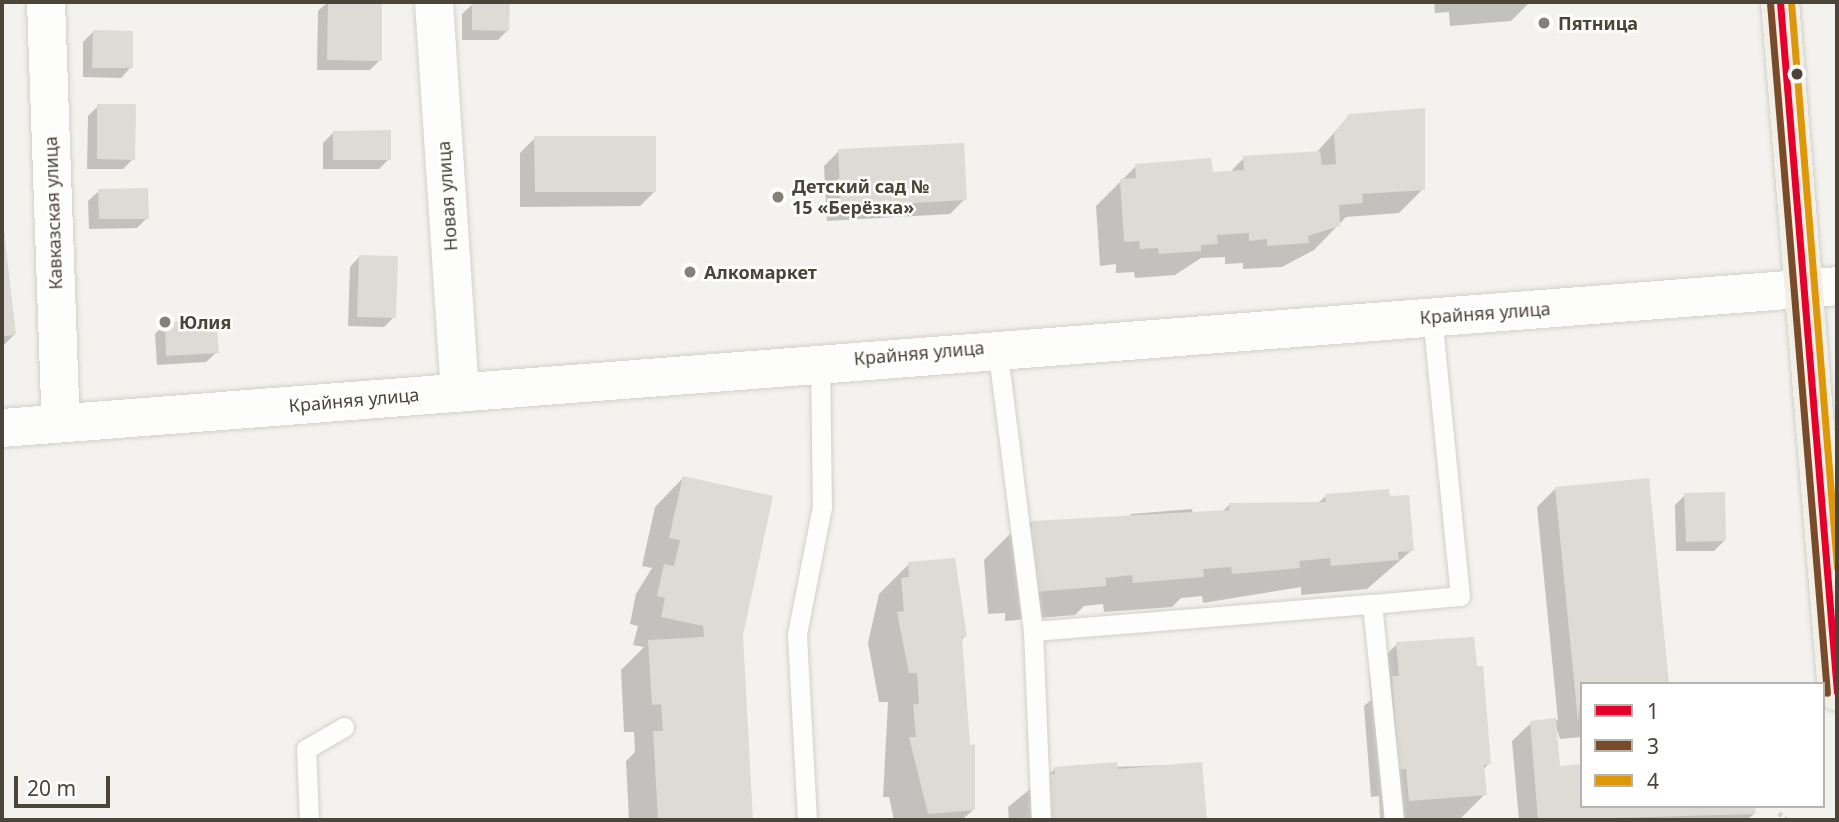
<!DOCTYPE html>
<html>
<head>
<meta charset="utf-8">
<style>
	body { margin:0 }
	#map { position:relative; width:1839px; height:822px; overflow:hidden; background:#f4f2ee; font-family:"Noto Sans",sans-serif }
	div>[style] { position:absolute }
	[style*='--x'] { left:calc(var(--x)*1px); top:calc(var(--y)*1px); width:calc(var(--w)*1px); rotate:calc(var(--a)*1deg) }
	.shadow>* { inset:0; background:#0003 }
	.building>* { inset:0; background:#dedbd6 }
	.path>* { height:4.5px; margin-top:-2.25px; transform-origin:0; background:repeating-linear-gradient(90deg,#d3d2cc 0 3.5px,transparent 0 7px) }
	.roads { filter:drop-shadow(0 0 2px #d2d0cb) drop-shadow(0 0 2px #d2d0cb) }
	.service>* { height:19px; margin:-9.5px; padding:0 9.5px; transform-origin:9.5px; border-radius:9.5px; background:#fdfdfc }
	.minor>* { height:38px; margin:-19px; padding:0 19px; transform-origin:19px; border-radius:19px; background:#fdfdfc }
	.tertiary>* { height:38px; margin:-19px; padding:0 19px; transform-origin:19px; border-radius:19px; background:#fdfdfc }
	.primary>* { height:38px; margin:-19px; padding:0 19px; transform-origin:19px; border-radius:19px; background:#f2efe6 }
	.bus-1>* { height:7px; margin:-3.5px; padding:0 3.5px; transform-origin:3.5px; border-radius:3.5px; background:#e4002b }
	.bus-2>* { height:7px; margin:-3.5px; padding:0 3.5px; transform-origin:3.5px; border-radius:3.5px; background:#7a4b2a }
	.bus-3>* { height:7px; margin:-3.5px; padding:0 3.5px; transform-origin:3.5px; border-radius:3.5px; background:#dd9709 }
	.dots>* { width:19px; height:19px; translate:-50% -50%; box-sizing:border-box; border:4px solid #fff; border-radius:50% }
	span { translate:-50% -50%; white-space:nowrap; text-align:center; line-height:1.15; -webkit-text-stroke:5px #fff; paint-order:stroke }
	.poi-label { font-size:18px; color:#4b4439; font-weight:700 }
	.left { translate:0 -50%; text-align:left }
	.street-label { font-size:18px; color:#4b4439 }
	.frame { position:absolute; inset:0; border:4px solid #4b4439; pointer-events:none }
	.legend { position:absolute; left:1580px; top:682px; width:245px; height:126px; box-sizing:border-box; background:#fff; border:2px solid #b7b4b0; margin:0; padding:9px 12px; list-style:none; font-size:21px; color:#4b4439 }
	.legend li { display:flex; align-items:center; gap:14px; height:35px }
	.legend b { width:35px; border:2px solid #b7b4b0 }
	.scale { position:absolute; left:14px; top:776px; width:96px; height:32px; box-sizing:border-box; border:4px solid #4b4439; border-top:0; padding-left:9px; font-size:21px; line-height:24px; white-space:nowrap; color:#4b4439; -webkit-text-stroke:5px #fff; paint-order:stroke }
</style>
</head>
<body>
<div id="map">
	<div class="shadow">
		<div style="clip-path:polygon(328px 2px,380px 2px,380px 60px,370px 70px,317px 70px,318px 11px)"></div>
		<div style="clip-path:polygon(1434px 2px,1530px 2px,1511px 21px,1450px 26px,1449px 12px,1435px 13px)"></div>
		<div style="clip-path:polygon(473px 4px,508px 30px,498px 40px,462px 40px,462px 14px)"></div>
		<div style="clip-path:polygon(93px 32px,131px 67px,121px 78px,83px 77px,83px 42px)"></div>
		<div style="clip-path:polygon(98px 106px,133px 159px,123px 169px,87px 169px,88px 116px)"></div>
		<div style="clip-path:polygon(1350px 115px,1423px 189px,1399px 213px,1346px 217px,1314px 250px,1282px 267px,1243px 269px,1243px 263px,1225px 264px,1225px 257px,1201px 258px,1175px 275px,1135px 278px,1134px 272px,1116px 273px,1116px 264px,1100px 266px,1096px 206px,1136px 166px,1229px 173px,1244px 158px,1316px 153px)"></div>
		<div style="clip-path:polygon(334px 132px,389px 159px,379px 169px,323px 169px,323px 143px)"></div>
		<div style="clip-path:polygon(535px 138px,655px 191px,640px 206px,520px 207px,520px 153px)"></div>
		<div style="clip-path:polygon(839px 151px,965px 199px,950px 214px,827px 221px,824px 166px)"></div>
		<div style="clip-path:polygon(99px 191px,147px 218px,137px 228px,89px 229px,88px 201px)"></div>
		<div style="clip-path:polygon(2px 214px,15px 334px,2px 347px)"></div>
		<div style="clip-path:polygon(360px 256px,394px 317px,384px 327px,348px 326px,350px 267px)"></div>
		<div style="clip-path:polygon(165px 324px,217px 352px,206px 362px,157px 365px,155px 334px)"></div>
		<div style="clip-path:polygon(683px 478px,741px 635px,751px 820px,629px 820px,626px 761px,635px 752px,634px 732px,624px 732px,621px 670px,644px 647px,633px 645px,638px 626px,630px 624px,636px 594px,652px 568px,642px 566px,655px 507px)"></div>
		<div style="clip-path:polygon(1556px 488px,1582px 684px,1582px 737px,1560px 739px,1555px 723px,1559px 768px,1582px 806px,1754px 814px,1747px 820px,1519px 820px,1512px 741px,1531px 723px,1558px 720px,1537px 507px)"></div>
		<div style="clip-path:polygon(1685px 495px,1724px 541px,1714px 551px,1676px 551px,1675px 505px)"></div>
		<div style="clip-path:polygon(1326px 496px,1412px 550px,1367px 589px,1301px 595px,1301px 587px,1203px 603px,1202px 596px,1181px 598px,1172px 607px,1104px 612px,1103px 604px,1084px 606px,1075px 615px,1005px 621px,1005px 613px,988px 614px,984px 560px,1014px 530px,1033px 522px,1125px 521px,1131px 514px,1192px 509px,1193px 515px,1222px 512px,1229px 505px,1318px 503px)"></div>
		<div style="clip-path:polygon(909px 564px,965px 636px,960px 642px,974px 809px,962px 820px,894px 820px,889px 797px,883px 797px,888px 702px,879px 702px,868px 643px,879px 594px)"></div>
		<div style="clip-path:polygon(1397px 644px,1489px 763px,1483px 770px,1485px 794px,1459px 820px,1380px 820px,1379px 796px,1371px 797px,1364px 706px,1371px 700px,1369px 672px)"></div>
		<div style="clip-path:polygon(1200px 764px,1205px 820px,1009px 820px,1008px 807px,1055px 769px)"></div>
	</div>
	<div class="building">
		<div style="clip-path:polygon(328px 2px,382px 2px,382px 61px,327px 60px)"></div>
		<div style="clip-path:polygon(472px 2px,510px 2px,509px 31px,472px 30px)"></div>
		<div style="clip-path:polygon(93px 30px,133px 31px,133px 68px,92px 68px)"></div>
		<div style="clip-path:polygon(97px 104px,136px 104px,135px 160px,97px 159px)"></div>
		<div style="clip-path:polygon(1425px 108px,1425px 190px,1362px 194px,1363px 203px,1339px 205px,1340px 226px,1308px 236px,1309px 243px,1267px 246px,1267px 239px,1249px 241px,1249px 233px,1217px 235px,1218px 244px,1201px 245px,1201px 251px,1159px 254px,1158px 248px,1140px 249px,1139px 241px,1124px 242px,1120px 179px,1136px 178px,1135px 164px,1211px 158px,1213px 172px,1244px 170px,1243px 156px,1320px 151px,1322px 165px,1336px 164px,1334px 134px,1349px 114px)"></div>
		<div style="clip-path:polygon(391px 130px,391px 160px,333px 160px,333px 131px)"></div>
		<div style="clip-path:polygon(534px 136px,656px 136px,656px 192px,535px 192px)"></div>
		<div style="clip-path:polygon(964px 143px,967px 200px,841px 207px,838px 149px)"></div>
		<div style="clip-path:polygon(148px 188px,149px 219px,99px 219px,98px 189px)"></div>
		<div style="clip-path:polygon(2px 214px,16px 335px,2px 336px)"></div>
		<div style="clip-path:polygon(359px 255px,398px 256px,396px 318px,357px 317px)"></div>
		<div style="clip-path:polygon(216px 319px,219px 353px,166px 356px,165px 322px)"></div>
		<div style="clip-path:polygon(683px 476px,773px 496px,743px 635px,753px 820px,658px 819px,653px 731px,663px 731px,661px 704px,652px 705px,648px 640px,704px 637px,703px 626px,661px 617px,665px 598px,657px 596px,664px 564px,674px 566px,680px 540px,669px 538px)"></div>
		<div style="clip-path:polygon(1649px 478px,1669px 684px,1582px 684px,1578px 721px,1555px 487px)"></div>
		<div style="clip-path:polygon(1389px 489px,1390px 496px,1409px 495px,1414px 551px,1398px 552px,1399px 560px,1331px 566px,1330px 558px,1299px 561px,1300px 568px,1232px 574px,1231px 567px,1203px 569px,1204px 577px,1133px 583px,1132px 575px,1106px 578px,1106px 586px,1035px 592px,1013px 529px,1032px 527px,1032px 521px,1229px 510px,1229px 503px,1326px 502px,1325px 494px)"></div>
		<div style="clip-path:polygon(1725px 492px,1726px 541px,1686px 542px,1684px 493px)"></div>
		<div style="clip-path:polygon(955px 558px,967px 637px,962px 637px,970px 745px,975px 744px,975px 810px,928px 814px,909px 737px,916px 737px,913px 704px,919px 704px,917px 673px,909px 673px,897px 612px,904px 611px,901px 578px,909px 577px,908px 562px)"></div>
		<div style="clip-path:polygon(1474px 637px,1477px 666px,1483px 666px,1491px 764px,1484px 765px,1487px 795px,1409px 801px,1406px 769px,1399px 769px,1392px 676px,1399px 676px,1396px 642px)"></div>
		<div style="clip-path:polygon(1556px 718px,1560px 766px,1582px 764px,1582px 806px,1755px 806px,1756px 814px,1538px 820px,1530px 721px)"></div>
		<div style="clip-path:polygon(1117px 762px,1118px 769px,1202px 762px,1207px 820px,1041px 820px,1037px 776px,1055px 774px,1054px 767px)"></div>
	</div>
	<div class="path">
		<div style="--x:1779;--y:813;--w:11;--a:41"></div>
	</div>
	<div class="roads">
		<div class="service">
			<div style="--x:997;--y:346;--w:287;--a:82.8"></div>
			<div style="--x:1033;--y:631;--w:189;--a:87.6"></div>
			<div style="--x:1033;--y:631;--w:340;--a:-4.6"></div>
			<div style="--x:309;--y:820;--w:71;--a:-92.4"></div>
			<div style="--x:306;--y:749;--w:44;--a:-30.1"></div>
			<div style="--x:807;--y:820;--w:186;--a:-93.1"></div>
			<div style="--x:797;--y:634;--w:129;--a:-78.9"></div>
			<div style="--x:822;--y:507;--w:145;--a:-90.8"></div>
			<div style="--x:1394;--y:820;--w:217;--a:-95.8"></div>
			<div style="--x:1372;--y:604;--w:88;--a:-5.2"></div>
			<div style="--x:1460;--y:596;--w:280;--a:-95.7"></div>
		</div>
		<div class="minor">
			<div style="--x:46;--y:2;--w:421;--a:88"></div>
			<div style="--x:434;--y:2;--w:390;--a:86.2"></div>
		</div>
		<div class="tertiary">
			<div style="--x:2;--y:428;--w:1840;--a:-4.42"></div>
		</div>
		<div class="primary">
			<div style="--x:1780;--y:2;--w:692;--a:85.28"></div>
		</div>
	</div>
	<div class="bus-1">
		<div style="--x:1780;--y:2;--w:692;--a:85.28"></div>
	</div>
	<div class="bus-2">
		<div style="--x:1770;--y:3;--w:692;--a:85.28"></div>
	</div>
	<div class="bus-3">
		<div style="--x:1791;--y:2;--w:567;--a:85.35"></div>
	</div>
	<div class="dots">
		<div style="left:1544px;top:23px;background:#868178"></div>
		<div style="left:1797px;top:74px;background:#4b4439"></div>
		<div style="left:778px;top:197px;background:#868178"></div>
		<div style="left:690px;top:272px;background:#868178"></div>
		<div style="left:165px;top:322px;background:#868178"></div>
	</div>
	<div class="poi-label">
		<span class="left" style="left:1558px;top:23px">Пятница</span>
		<span class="left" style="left:792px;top:197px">Детский сад №<br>15 «Берёзка»</span>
		<span class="left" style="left:704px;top:272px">Алкомаркет</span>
		<span class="left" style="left:179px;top:322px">Юлия</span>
	</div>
	<div class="street-label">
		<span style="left:447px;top:196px;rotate:-94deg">Новая улица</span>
		<span style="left:53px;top:213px;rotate:-92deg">Кавказская улица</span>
		<span style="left:1485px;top:313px;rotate:-4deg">Крайняя улица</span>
		<span style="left:919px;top:353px;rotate:-5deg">Крайняя улица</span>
		<span style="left:354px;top:400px;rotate:-5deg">Крайняя улица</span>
	</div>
	<div class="frame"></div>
	<ul class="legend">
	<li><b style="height:9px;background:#e4002b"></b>1</li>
	<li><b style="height:9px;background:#7a4b2a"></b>3</li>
	<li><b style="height:9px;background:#dd9709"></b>4</li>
	</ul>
	<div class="scale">20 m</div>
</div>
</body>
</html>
